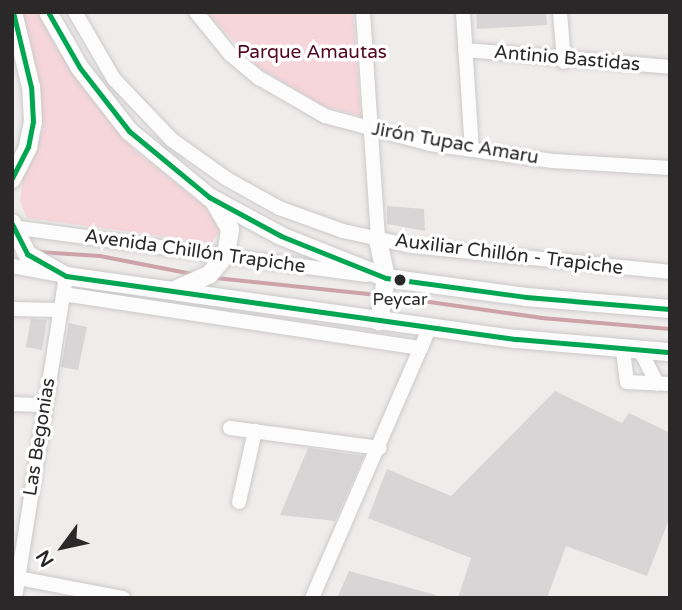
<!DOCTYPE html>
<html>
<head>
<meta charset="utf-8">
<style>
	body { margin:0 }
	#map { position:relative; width:682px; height:610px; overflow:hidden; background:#efecec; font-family:"Varela Round",sans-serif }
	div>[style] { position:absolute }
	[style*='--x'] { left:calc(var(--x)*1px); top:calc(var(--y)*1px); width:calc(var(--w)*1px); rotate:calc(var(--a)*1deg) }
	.green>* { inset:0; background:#f6d6db }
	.stream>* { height:3.5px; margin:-1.75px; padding:0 1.75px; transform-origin:1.75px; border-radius:1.75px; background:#cda2a9 }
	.building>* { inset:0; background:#d7d5d5 }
	.roads { filter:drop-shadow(0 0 2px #cbc9c9) drop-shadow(0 0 2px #cbc9c9) }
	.minor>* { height:14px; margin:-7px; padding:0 7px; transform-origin:7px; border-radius:7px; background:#fdfcfc }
	.major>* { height:18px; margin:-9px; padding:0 9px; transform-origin:9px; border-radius:9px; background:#fdfcfc }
	.bus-1>* { height:5px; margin:-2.5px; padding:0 2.5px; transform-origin:2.5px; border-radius:2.5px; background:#00a651 }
	.dots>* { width:19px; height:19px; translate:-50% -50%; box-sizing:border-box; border:4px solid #fff; border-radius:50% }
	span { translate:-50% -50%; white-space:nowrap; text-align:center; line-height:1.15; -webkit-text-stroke:7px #fff; paint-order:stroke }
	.bus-label { font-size:17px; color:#2a2829 }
	.park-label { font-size:19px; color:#530821 }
	.street-label { font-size:19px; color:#2a2829 }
	.frame { position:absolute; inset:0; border:14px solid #2a2829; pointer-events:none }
	.north { position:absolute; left:28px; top:512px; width:70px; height:70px; -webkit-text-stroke:5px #fff; paint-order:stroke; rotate:237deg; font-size:19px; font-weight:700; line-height:28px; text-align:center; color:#2a2829 }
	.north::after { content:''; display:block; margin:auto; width:24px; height:32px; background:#2a2829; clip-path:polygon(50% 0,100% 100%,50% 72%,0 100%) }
</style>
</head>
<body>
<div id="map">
	<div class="green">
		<div style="clip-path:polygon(20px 12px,41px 12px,55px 46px,107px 119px,133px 149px,216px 216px,219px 232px,211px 243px,27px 218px,20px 201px,23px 177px,43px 131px,41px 93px)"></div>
		<div style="clip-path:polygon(207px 12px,353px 12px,361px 116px,323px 106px,258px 67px)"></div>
	</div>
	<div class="stream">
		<div style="--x:12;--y:248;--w:1;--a:0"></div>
		<div style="--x:38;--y:252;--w:62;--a:3.7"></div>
		<div style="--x:100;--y:256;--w:95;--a:11"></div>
		<div style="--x:216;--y:278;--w:162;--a:6"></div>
		<div style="--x:388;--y:296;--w:156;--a:8.1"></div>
		<div style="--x:542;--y:318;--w:128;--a:4.9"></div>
	</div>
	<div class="building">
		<div style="clip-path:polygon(476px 12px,546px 12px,547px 25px,477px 29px)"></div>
		<div style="clip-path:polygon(387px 206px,424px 209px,425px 231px,387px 224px)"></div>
		<div style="clip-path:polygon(31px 319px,47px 320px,42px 350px,26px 347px)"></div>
		<div style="clip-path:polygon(69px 323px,87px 327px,78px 370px,61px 367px)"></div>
		<div style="clip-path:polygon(555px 391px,622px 423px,629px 413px,670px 433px,670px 517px,647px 576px,566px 546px,547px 598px,458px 598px,471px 558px,368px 518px,387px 469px,451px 496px)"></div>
		<div style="clip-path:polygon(308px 448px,364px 456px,335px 521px,280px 515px)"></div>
		<div style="clip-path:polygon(349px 571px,436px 595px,436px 598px,337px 598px)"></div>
	</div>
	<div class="roads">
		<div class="minor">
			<div style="--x:75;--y:12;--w:78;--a:59.8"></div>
			<div style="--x:114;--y:79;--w:84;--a:46.4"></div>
			<div style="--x:172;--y:140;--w:67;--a:35.3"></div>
			<div style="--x:227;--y:179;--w:60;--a:29.1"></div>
			<div style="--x:279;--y:208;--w:68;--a:19.8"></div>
			<div style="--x:343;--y:231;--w:70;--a:12.4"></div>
			<div style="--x:411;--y:246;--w:260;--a:5.7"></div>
			<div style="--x:196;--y:12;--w:54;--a:51"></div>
			<div style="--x:230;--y:54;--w:38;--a:40"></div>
			<div style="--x:259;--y:78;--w:76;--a:29.9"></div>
			<div style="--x:325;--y:116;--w:109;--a:14.9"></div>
			<div style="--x:430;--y:144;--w:124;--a:7.9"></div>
			<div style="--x:553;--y:161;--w:117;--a:3.4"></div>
			<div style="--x:363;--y:12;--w:228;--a:86.2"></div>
			<div style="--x:463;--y:12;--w:138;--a:86.3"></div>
			<div style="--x:560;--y:12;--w:50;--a:85.4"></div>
			<div style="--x:465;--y:50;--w:206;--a:4.7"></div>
			<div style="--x:12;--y:227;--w:358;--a:7.7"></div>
			<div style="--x:12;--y:266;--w:55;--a:10.5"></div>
			<div style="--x:66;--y:276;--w:326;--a:99"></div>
			<div style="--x:63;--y:294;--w:362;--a:8.6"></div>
			<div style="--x:12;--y:309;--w:48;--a:1.2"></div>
			<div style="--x:623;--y:350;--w:32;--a:83"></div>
			<div style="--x:627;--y:382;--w:43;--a:2.7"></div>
			<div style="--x:640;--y:350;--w:38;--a:63"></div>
			<div style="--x:12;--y:404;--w:33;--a:2"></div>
			<div style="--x:230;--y:428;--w:151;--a:7.6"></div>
			<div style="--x:239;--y:502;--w:73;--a:-77.3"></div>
			<div style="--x:18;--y:578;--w:107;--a:10.8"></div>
			<div style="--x:312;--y:598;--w:296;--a:-66.5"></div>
		</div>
		<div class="major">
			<div style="--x:48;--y:12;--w:64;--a:60.3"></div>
			<div style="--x:80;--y:68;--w:80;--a:52.1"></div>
			<div style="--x:129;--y:131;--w:104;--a:39.5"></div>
			<div style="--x:209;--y:197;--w:82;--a:28.4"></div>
			<div style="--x:281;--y:236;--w:113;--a:21.8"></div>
			<div style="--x:386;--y:278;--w:141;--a:7.7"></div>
			<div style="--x:526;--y:297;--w:144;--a:4.8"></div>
			<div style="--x:12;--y:179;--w:36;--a:-63"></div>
			<div style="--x:28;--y:147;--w:25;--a:-79"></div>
			<div style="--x:33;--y:122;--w:35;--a:-93"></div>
			<div style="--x:31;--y:87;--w:77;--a:-103.5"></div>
			<div style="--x:12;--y:223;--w:34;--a:64"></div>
			<div style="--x:27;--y:254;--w:45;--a:29.4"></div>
			<div style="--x:66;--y:276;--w:455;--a:8"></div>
			<div style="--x:517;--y:339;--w:154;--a:4.9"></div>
			<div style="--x:378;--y:240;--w:39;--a:78"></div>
			<div style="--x:386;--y:278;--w:44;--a:99.2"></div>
			<div style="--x:177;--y:289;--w:35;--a:-24"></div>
			<div style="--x:209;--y:275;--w:26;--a:-50"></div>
			<div style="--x:226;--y:255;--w:26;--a:-81"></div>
			<div style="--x:230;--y:229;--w:30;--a:-120"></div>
		</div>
	</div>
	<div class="bus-1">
		<div style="--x:48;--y:12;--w:64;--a:60.3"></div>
		<div style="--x:80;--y:68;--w:80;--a:52.1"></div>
		<div style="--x:129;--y:131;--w:104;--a:39.5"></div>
		<div style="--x:209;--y:197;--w:82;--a:28.4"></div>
		<div style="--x:281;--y:236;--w:113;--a:21.8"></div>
		<div style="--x:386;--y:278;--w:141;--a:7.7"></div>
		<div style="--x:526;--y:297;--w:144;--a:4.8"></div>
		<div style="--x:12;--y:178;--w:35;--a:-63"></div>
		<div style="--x:28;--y:147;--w:25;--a:-79"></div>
		<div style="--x:33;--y:122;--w:35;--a:-93"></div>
		<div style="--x:31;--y:87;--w:77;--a:-103.5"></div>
		<div style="--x:12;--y:224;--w:34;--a:63"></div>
		<div style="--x:27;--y:254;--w:45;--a:29.4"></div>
		<div style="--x:66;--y:276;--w:455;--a:8"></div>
		<div style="--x:517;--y:339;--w:154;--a:4.9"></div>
	</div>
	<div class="dots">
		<div style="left:400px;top:280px;background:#2a2829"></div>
	</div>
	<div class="bus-label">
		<span style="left:400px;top:300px">Peycar</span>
	</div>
	<div class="park-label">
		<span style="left:312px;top:53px">Parque Amautas</span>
	</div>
	<div class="street-label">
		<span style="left:567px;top:59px;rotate:5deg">Antinio Bastidas</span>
		<span style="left:455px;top:144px;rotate:10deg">Jirón Tupac Amaru</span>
		<span style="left:195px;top:252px;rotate:8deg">Avenida Chillón Trapiche</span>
		<span style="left:509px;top:255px;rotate:7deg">Auxiliar Chillón - Trapiche</span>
		<span style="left:40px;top:437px;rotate:-81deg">Las Begonias</span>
	</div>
	<div class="frame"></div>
	<div class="north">N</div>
</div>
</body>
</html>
